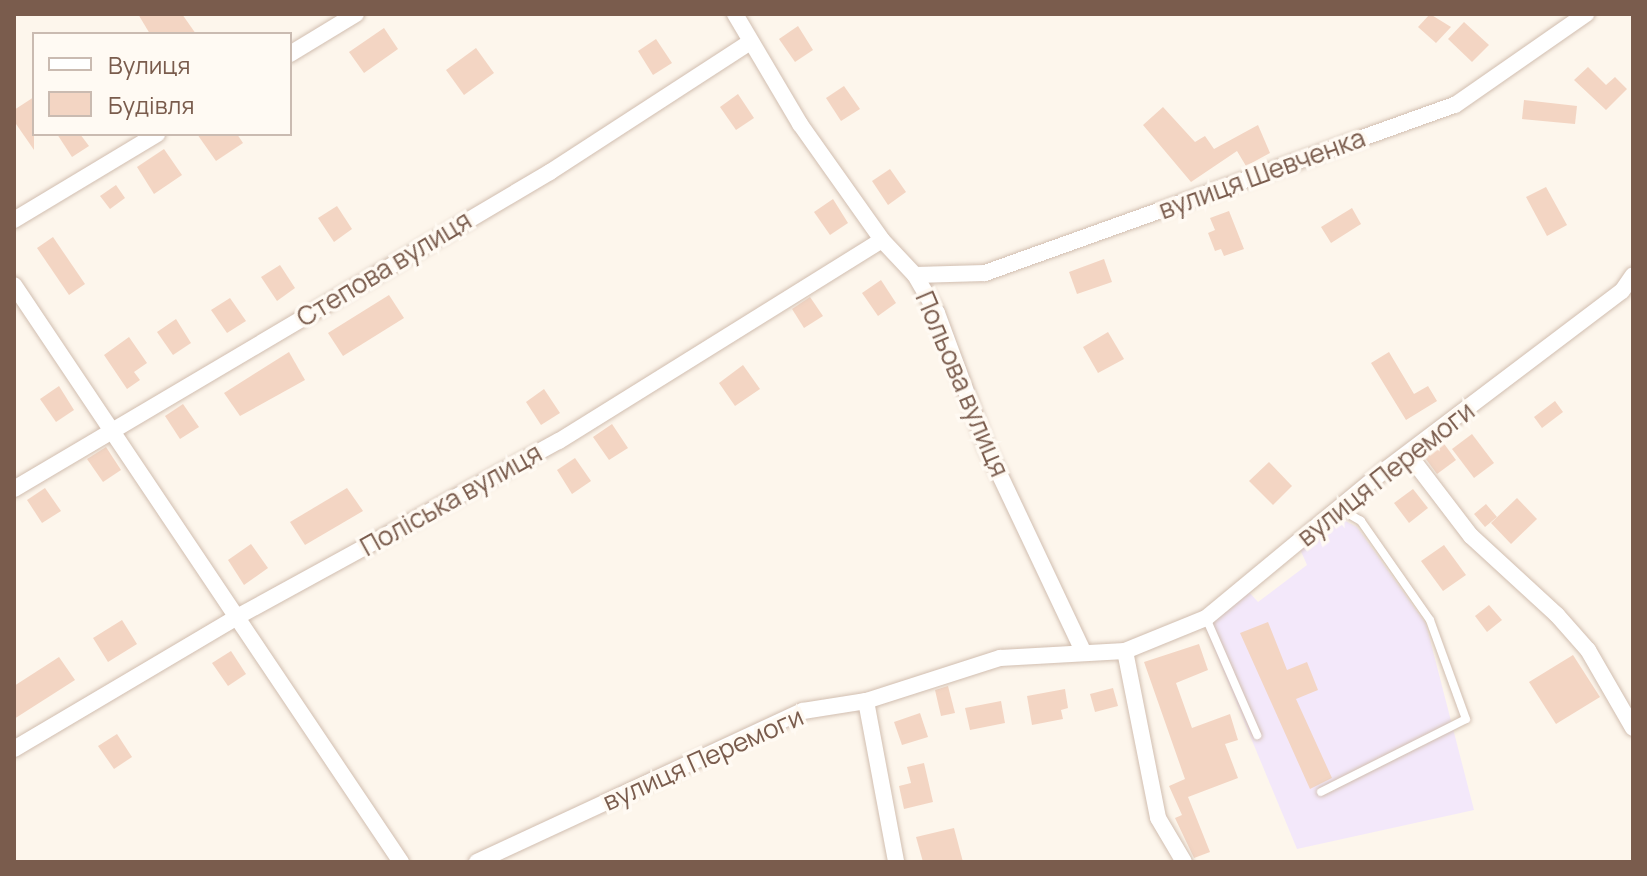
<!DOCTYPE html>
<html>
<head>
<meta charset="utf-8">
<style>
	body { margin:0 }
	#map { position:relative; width:1647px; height:876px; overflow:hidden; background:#fdf6ec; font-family:Manrope,sans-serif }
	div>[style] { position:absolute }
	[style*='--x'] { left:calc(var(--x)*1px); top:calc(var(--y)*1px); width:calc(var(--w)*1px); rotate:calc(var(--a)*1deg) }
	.education>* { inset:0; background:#f3e8fa }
	.building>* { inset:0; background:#f3d5c3 }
	.roads { filter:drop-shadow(0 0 2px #d1beb0) drop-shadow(0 0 2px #d1beb0) }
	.service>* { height:8px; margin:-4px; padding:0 4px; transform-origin:4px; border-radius:4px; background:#fff }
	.minor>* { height:16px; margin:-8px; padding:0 8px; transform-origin:8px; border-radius:8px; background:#fff }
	span { translate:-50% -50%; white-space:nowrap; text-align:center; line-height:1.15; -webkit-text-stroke:7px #fffaf3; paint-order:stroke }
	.street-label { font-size:26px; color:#7a5c4d }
	.frame { position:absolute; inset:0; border:16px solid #7a5c4d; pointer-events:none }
	.legend { position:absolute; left:32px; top:32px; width:260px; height:104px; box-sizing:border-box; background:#fffaf3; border:2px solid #cabbb1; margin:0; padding:10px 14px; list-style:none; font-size:24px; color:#7a5c4d }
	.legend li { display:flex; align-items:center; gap:16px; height:40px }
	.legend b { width:40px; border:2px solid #cabbb1 }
</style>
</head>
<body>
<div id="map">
	<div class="education">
		<div style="clip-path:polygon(1340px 518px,1357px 527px,1426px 624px,1474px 810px,1297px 849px,1205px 627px,1248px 591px,1258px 602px,1307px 565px,1300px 549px)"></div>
	</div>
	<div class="building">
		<div style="clip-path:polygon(138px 14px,182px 14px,196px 34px,150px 34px)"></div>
		<div style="clip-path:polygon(1430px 14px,1451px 27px,1436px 43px,1418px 27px)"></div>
		<div style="clip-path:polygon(1464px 22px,1489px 45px,1472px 62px,1448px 39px)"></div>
		<div style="clip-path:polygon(798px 26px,813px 50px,795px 62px,779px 39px)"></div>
		<div style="clip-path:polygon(384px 28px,398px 49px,364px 73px,349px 52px)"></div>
		<div style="clip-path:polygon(656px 39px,672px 63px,653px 75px,638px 51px)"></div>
		<div style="clip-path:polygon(476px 48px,494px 73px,464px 95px,446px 70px)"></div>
		<div style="clip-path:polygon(1588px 67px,1606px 85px,1615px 77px,1627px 89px,1606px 110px,1574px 80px)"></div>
		<div style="clip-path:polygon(844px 86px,860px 109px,841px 121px,826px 98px)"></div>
		<div style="clip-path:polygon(738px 94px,754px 118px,736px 130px,720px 107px)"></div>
		<div style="clip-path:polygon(34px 97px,34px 150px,14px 121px,14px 110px)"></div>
		<div style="clip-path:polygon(1524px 100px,1577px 106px,1575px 124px,1522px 119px)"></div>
		<div style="clip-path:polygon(1163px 107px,1195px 142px,1205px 136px,1214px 149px,1258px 125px,1270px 153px,1246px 166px,1237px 151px,1191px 182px,1143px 125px)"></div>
		<div style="clip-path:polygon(57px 134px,80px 134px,89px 146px,72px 157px)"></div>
		<div style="clip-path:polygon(197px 134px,237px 134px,243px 143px,216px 161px)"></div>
		<div style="clip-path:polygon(164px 149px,182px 175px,154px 194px,137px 167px)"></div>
		<div style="clip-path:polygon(890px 169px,906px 192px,888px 205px,872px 181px)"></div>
		<div style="clip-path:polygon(116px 185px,125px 198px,110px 209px,100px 196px)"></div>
		<div style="clip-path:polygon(1546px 187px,1567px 225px,1547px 236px,1526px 197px)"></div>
		<div style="clip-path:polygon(833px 199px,848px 223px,830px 235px,814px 212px)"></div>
		<div style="clip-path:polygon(337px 206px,352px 229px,334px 242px,318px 218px)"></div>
		<div style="clip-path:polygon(1352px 208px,1361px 224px,1331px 243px,1321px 227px)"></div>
		<div style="clip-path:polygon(1229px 211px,1244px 249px,1224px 256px,1221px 249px,1215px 251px,1208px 233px,1215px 230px,1210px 218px)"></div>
		<div style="clip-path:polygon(53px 237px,85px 284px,69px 295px,37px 248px)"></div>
		<div style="clip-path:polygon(1104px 259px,1112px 282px,1077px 294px,1069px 272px)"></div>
		<div style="clip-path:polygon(280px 265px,295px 288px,277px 301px,261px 277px)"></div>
		<div style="clip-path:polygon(881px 280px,896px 303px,878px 316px,862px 293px)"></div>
		<div style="clip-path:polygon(389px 295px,404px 318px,343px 356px,328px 333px)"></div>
		<div style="clip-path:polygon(810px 297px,823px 316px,804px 328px,792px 309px)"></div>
		<div style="clip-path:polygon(230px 298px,246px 321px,227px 333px,211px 310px)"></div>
		<div style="clip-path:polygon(176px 319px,191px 343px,173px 355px,157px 332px)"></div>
		<div style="clip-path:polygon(1108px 332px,1124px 359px,1098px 373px,1083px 347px)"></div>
		<div style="clip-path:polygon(129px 337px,147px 363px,134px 372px,140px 380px,127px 389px,104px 355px)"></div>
		<div style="clip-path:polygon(289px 352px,305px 380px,240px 416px,224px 393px)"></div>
		<div style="clip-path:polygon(1389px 352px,1414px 394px,1428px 386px,1437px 401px,1406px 420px,1371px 363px)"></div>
		<div style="clip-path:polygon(743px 365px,760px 389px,735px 406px,719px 383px)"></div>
		<div style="clip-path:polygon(59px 386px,74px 410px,56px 422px,40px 399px)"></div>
		<div style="clip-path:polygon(544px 389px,560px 413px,541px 425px,526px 402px)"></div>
		<div style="clip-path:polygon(1555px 401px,1563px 412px,1542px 428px,1534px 417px)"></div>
		<div style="clip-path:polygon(183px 404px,199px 427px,180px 439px,165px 416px)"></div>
		<div style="clip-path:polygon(612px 424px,628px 448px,609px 460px,593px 437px)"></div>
		<div style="clip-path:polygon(1472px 434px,1494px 463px,1474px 478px,1452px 449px)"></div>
		<div style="clip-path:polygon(1442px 441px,1456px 460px,1437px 474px,1423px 455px)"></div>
		<div style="clip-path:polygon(106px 447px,121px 470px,103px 482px,87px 459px)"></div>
		<div style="clip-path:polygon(575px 458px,591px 481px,572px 494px,557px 470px)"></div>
		<div style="clip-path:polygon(1269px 462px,1292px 486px,1273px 505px,1249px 481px)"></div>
		<div style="clip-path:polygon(45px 488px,61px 511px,42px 523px,27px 500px)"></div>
		<div style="clip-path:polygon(347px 488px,363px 511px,305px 545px,290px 522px)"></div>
		<div style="clip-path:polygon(1413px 489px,1428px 508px,1409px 523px,1394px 503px)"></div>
		<div style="clip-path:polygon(1517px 498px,1537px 519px,1511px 544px,1491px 523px)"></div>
		<div style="clip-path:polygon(1486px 504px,1497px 517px,1485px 527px,1474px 514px)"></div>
		<div style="clip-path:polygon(251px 544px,268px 568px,244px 585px,228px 560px)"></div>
		<div style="clip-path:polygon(1444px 545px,1466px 575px,1443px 591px,1421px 561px)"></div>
		<div style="clip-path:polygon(1489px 605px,1502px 620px,1487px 632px,1475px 616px)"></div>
		<div style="clip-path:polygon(122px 620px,137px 644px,108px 662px,93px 638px)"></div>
		<div style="clip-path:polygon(1268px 622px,1287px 670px,1307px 662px,1318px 690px,1296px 699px,1332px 778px,1310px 789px,1240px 633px)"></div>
		<div style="clip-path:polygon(1199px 644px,1208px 670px,1176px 683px,1192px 728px,1230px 714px,1238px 740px,1225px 744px,1238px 778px,1188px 797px,1210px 852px,1194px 858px,1175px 818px,1182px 815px,1169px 786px,1185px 779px,1144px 662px)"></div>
		<div style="clip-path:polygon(231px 651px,246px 674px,228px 686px,212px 663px)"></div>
		<div style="clip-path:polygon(1573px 655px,1600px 697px,1556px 724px,1529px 682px)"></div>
		<div style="clip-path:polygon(59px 657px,75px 680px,14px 719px,14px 686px)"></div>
		<div style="clip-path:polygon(948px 686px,955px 713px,941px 716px,935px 690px)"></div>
		<div style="clip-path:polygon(1113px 688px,1118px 706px,1095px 712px,1090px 694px)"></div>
		<div style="clip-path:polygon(1065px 689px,1068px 708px,1061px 710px,1063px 719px,1032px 725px,1027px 696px)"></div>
		<div style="clip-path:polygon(1001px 701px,1005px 723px,970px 730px,965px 708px)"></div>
		<div style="clip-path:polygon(920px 713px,928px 737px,902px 745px,894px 722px)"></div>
		<div style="clip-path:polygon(117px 734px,132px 757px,114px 769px,98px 746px)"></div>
		<div style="clip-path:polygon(924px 763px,933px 802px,904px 809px,899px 786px,911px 783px,907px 767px)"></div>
		<div style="clip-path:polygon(954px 828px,963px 862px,923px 862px,916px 837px)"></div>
	</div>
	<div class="roads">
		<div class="service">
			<div style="--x:1206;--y:618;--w:128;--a:66.4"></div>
			<div style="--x:1321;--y:792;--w:162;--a:-26.7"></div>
			<div style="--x:1466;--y:719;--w:105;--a:-110"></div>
			<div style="--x:1430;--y:620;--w:121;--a:-124.9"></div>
			<div style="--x:1361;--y:521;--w:24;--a:-150"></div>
		</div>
		<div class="minor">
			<div style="--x:735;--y:14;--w:128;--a:59.4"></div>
			<div style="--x:800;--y:124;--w:142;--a:54.7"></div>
			<div style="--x:882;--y:240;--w:48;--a:46.7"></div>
			<div style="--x:915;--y:275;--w:44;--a:59.9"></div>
			<div style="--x:937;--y:313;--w:144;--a:69.7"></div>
			<div style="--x:987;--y:448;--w:225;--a:64.7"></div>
			<div style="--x:290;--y:54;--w:77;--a:-31.2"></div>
			<div style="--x:14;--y:220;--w:167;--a:-31"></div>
			<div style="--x:915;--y:275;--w:70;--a:-1.6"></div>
			<div style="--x:985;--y:273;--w:499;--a:-19.7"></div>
			<div style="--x:1455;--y:105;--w:160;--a:-34.8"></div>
			<div style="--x:14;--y:285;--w:695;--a:56.15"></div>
			<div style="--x:1409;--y:455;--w:102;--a:52.6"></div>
			<div style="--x:1471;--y:536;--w:117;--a:42.6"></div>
			<div style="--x:1557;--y:615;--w:47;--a:48.5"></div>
			<div style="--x:1588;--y:650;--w:90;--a:60"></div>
			<div style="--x:14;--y:489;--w:623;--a:-30.6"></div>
			<div style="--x:550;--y:172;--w:239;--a:-33"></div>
			<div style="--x:1125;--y:651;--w:170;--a:78.8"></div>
			<div style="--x:1158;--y:818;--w:51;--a:59.4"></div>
			<div style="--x:866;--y:701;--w:164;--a:79.4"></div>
			<div style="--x:14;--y:749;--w:259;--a:-30.6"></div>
			<div style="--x:237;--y:617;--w:367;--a:-28.7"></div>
			<div style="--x:559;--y:441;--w:380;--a:-31.9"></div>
			<div style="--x:477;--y:862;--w:359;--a:-24.9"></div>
			<div style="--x:803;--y:711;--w:64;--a:-9"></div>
			<div style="--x:866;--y:701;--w:141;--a:-17.8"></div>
			<div style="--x:1000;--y:658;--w:125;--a:-3.2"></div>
			<div style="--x:1125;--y:651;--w:87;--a:-22.2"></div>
			<div style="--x:1206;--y:618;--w:231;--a:-39.6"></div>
			<div style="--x:1384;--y:471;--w:298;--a:-37.1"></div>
			<div style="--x:1622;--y:291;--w:19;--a:-55"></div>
		</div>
	</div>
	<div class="street-label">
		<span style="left:1262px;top:174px;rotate:-20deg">вулиця Шевченка</span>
		<span style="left:384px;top:269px;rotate:-31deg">Степова вулиця</span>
		<span style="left:962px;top:384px;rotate:67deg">Польова вулиця</span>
		<span style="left:1386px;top:474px;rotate:-38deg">вулиця Перемоги</span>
		<span style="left:451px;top:500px;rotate:-29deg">Поліська вулиця</span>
		<span style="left:703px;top:759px;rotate:-24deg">вулиця Перемоги</span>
	</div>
	<div class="frame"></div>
	<ul class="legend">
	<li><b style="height:10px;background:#fff"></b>Вулиця</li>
	<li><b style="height:22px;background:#f3d5c3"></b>Будівля</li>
	</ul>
</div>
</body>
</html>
